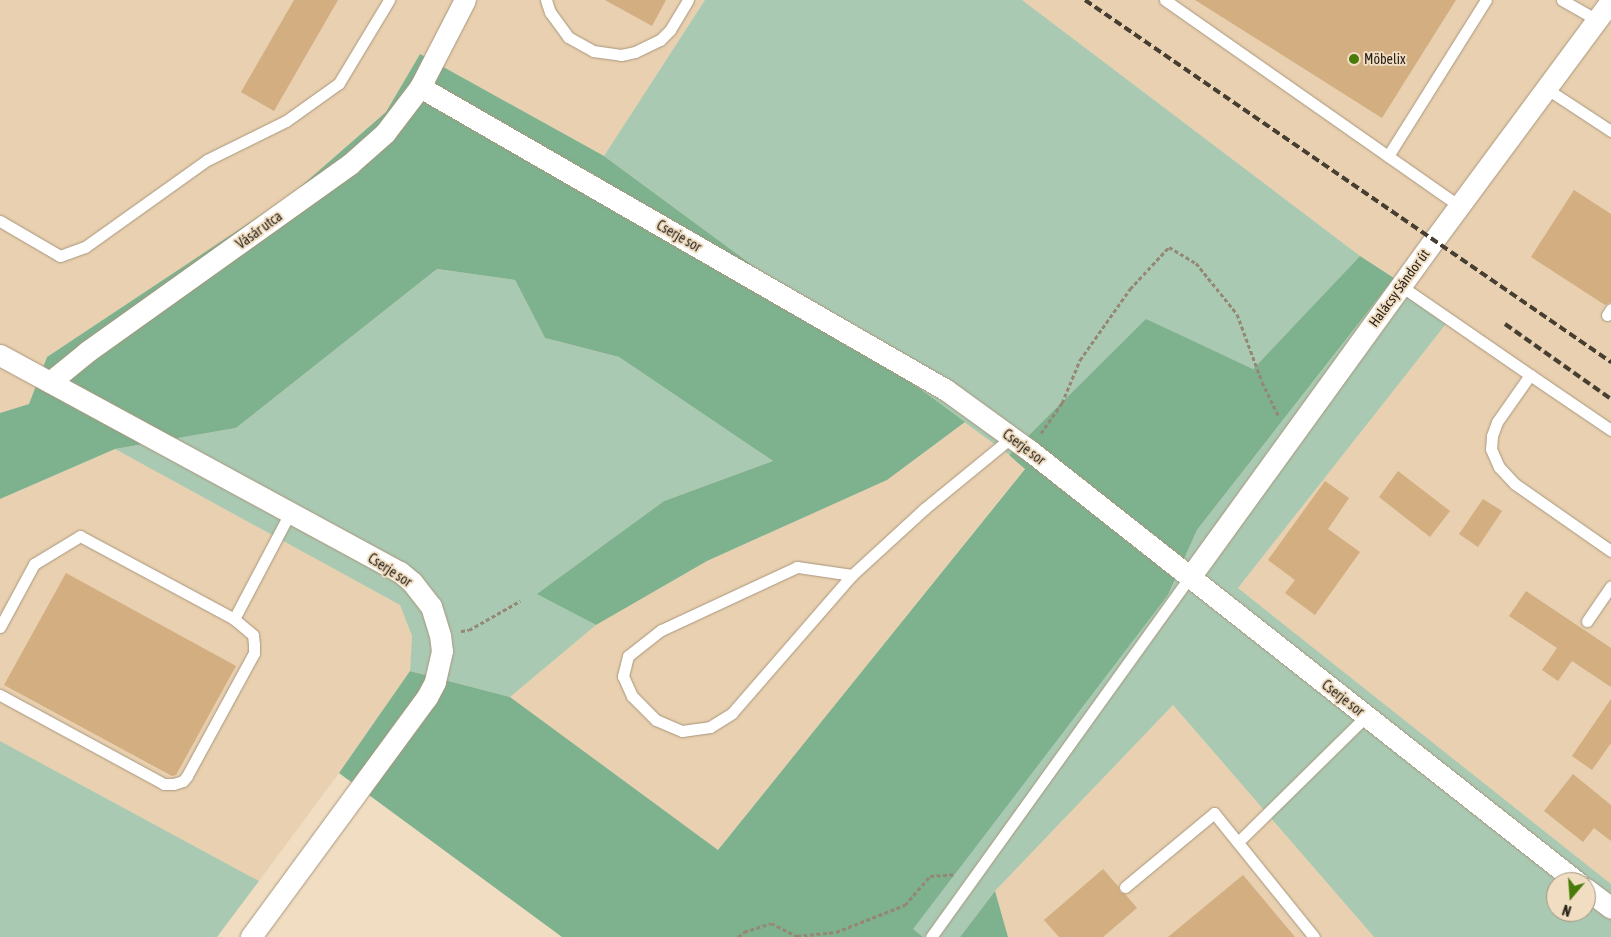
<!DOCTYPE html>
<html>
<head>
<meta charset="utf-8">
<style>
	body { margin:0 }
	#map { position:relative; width:1611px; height:937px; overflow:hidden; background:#f0ddc2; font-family:"Asap Condensed",sans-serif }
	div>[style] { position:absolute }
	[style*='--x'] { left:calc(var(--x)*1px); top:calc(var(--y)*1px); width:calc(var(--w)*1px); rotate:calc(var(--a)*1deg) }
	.built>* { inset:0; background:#e8d0b0 }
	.green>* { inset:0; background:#a9c9b2 }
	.forest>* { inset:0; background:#7eb18e }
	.building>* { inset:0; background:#d2ae80 }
	.path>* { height:3px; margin-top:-1.5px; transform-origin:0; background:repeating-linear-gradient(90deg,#948774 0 4px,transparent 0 6.5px) }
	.roads { filter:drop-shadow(0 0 1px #a9967d) drop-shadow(0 0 1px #a9967d) }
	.lane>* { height:11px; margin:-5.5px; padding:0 5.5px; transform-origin:5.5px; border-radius:5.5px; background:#fff }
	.street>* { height:21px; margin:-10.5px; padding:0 10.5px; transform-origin:10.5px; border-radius:10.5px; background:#fff }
	.rail>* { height:4px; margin-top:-2px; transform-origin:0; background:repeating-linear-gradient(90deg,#473e32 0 8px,transparent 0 12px) }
	.dots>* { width:14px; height:14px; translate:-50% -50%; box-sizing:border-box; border:2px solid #f0ddc2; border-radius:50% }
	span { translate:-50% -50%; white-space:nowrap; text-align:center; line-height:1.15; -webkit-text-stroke:4px #f0ddc2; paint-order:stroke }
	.poi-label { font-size:14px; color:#2a2319 }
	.left { translate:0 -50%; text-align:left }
	.street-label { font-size:14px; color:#2a2319 }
	.north { position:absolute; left:1546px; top:872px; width:50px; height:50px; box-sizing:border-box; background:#f0ddc2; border:1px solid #a1937e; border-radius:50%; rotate:198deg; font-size:14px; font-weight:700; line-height:20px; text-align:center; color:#2a2319 }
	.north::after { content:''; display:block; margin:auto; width:18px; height:22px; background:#497b09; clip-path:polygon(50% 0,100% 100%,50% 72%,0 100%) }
</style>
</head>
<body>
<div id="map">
	<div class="built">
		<div style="clip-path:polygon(0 0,705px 0,604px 156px,420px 54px,386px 112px,291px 195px,47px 357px,29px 404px,0 413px)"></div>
		<div style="clip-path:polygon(1022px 0,1611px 0,1611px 884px,1238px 588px,1453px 315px,1360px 256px)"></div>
		<div style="clip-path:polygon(965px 422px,1025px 468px,718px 850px,510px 697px,596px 625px,707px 561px,887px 480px)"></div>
		<div style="clip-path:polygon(115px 449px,400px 605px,412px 636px,410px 671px,339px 773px,259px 881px,0 741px,0 499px)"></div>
		<div style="clip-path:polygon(1173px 705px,1374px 937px,1008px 937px,995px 891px)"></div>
	</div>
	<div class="green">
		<div style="clip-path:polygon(705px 0,1022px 0,1360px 256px,1253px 369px,1146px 320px,1009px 455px,604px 156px)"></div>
		<div style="clip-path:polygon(437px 269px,515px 280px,545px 338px,619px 357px,773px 461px,664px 501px,538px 594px,596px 625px,510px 697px,410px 671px,412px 636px,400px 605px,115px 449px,236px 428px)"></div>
		<div style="clip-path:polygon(evenodd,1394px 278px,1453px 315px,1238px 588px,1611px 884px,1611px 937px,1374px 937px,1173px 705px,995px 891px,960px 937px,923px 937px,912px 929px,1168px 595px,1197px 530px,1394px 278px,1556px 882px,1586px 882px,1586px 912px,1556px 912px,1556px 882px)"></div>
		<div style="clip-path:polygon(0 741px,259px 881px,217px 937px,0 937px)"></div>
	</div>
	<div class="forest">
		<div style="clip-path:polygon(420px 54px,604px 156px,965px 422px,887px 480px,707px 561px,596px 625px,537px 594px,664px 501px,773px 461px,619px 357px,545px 338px,515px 280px,437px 269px,236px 428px,115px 449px,0 499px,0 413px,29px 404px,47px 357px,291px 195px,386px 112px)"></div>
		<div style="clip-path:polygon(1360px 256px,1394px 278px,1197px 530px,1168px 595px,913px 929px,923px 937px,562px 937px,339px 773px,410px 671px,510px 697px,718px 850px,1025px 469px,1009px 455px,1146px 319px,1253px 369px)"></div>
		<div style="clip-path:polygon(995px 891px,1008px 937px,960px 937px)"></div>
	</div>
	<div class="building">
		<div style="clip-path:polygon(294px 0,338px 0,274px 111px,241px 92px)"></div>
		<div style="clip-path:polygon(605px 0,666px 0,652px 26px)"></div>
		<div style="clip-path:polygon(1195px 0,1456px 0,1382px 118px)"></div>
		<div style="clip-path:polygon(1574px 190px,1611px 214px,1611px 302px,1605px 305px,1531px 257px)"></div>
		<div style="clip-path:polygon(1398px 471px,1450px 511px,1430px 537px,1379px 497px)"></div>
		<div style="clip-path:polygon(1325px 481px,1349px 498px,1328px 529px,1360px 552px,1315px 615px,1285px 593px,1295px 580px,1268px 560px)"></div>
		<div style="clip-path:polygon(1483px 499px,1502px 511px,1478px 547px,1459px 534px)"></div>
		<div style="clip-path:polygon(66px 573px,236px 666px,176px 775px,172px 776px,4px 685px)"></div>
		<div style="clip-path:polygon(1526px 591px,1611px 648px,1611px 687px,1572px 661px,1558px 681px,1542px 670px,1557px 648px,1509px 616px)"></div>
		<div style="clip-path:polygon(1611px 699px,1611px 743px,1592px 770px,1572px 756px)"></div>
		<div style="clip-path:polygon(1573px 774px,1611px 805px,1611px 841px,1594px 828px,1583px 842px,1544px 811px)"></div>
		<div style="clip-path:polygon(1103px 869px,1118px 886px,1120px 892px,1125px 894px,1137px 908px,1103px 937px,1059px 937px,1044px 920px)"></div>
		<div style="clip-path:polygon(1243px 875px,1295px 937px,1168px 937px)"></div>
	</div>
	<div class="path">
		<div style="--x:1041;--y:433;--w:37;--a:-55"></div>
		<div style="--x:1062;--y:403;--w:47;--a:-67.3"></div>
		<div style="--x:1080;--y:360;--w:87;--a:-54.8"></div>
		<div style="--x:1130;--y:289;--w:57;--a:-47.1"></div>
		<div style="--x:1169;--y:247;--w:31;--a:31"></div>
		<div style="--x:1196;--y:263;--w:65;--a:51.2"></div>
		<div style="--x:1237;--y:314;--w:72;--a:69.8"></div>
		<div style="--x:1262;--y:382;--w:39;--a:64"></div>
		<div style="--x:461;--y:631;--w:8;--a:-7"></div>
		<div style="--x:469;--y:630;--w:59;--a:-29.6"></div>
		<div style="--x:738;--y:937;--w:8;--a:-40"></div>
		<div style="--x:744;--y:932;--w:28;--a:-18"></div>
		<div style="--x:771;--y:923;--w:29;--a:27"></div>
		<div style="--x:797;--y:936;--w:39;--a:-6"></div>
		<div style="--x:836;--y:932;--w:74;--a:-21.4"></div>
		<div style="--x:905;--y:905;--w:38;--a:-49"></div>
		<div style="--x:930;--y:876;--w:26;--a:-4"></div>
	</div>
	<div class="roads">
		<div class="lane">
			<div style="--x:546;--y:0;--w:13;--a:72"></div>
			<div style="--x:550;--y:12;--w:31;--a:54"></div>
			<div style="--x:568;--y:37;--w:29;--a:29"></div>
			<div style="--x:593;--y:51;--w:28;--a:8"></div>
			<div style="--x:621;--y:55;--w:14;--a:-12"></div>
			<div style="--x:635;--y:52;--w:28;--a:-26"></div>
			<div style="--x:660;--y:40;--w:14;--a:-45"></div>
			<div style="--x:670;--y:30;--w:35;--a:-59"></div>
			<div style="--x:1165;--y:0;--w:359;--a:35"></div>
			<div style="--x:1562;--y:0;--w:40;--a:29.7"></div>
			<div style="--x:1547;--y:89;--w:77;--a:33.3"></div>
			<div style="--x:1388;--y:156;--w:184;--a:-57.9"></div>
			<div style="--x:0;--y:221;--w:69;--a:30.3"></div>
			<div style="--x:60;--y:256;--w:27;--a:-20"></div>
			<div style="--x:85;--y:247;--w:150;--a:-35.5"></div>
			<div style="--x:207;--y:160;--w:88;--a:-26.3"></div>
			<div style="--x:286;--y:121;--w:65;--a:-35.6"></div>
			<div style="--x:339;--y:83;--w:97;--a:-58.9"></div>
			<div style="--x:1401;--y:286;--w:157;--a:34.6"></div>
			<div style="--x:1607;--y:315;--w:7;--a:-56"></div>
			<div style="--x:1611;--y:430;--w:98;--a:-145.8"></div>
			<div style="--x:1530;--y:375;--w:57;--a:125.1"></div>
			<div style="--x:1497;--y:422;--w:15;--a:110"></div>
			<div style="--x:1492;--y:436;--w:13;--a:94"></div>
			<div style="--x:1491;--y:449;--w:20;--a:66"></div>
			<div style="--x:1499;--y:467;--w:23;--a:47"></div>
			<div style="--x:1515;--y:484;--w:117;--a:34.9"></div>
			<div style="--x:852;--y:575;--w:56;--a:-171.7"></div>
			<div style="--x:797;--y:567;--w:150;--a:155.1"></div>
			<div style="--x:661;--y:630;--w:42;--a:141.8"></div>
			<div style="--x:628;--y:656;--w:21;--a:104"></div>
			<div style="--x:623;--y:676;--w:22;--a:66"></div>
			<div style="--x:632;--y:696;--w:34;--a:45"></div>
			<div style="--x:656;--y:720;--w:28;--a:23"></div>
			<div style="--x:682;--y:731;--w:28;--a:-8"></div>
			<div style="--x:710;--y:727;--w:26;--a:-32"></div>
			<div style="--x:732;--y:713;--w:183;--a:-49"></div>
			<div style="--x:852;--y:575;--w:98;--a:-42.5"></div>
			<div style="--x:924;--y:509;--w:114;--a:-39.3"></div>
			<div style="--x:234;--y:619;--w:120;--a:-62.2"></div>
			<div style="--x:1587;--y:621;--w:42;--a:-55.6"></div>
			<div style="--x:0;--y:627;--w:72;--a:-61.6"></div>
			<div style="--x:34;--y:564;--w:54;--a:-31.3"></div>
			<div style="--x:80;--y:536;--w:175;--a:28.3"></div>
			<div style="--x:234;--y:619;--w:25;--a:40"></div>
			<div style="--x:253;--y:635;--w:10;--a:84"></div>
			<div style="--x:254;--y:645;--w:8;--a:90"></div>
			<div style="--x:254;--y:653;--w:140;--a:118.6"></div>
			<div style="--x:187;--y:776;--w:6;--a:129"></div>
			<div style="--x:183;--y:781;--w:10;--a:163"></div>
			<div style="--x:173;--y:784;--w:9;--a:180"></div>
			<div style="--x:164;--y:784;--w:187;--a:-151.5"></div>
			<div style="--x:1238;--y:842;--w:180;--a:-44.5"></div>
			<div style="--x:1125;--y:887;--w:116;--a:-39.7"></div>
			<div style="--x:1214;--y:813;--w:159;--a:51.1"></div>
			<div style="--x:931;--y:937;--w:443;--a:-54.3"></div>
		</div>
		<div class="street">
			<div style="--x:420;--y:87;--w:607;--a:29.94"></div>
			<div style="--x:946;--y:390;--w:102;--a:35.9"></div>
			<div style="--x:1029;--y:450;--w:698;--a:38.25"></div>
			<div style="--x:0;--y:355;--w:455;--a:28.5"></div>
			<div style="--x:400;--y:572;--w:16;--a:40"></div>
			<div style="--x:412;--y:582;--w:31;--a:52"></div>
			<div style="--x:431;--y:606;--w:30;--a:73"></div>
			<div style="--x:440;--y:635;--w:16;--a:83"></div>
			<div style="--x:442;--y:651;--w:32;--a:103"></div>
			<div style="--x:435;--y:682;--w:17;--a:118"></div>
			<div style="--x:427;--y:697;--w:298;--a:126.3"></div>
			<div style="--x:50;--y:382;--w:49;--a:-39.2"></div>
			<div style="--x:88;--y:351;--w:322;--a:-35.5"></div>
			<div style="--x:350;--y:164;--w:47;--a:-41.5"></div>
			<div style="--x:385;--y:133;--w:58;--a:-52.7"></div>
			<div style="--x:420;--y:87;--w:98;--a:-62.7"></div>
			<div style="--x:1190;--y:577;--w:416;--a:-54.1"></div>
			<div style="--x:1434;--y:240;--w:297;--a:-53.5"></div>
			<div style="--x:1586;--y:889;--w:31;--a:37"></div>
		</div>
	</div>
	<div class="rail">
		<div style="--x:1085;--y:0;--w:639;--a:34.54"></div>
		<div style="--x:1505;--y:324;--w:130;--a:35.3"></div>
	</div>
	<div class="dots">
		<div style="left:1354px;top:59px;background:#497b09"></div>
	</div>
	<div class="poi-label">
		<span class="left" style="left:1364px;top:59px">Möbelix</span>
	</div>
	<div class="street-label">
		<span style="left:259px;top:230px;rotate:-36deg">Vásár utca</span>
		<span style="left:679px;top:236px;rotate:30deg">Cserje sor</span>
		<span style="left:1399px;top:288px;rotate:-54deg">Halácsy Sándor út</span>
		<span style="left:1024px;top:447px;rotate:37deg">Cserje sor</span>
		<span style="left:390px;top:570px;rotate:33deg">Cserje sor</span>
		<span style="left:1343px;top:698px;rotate:38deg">Cserje sor</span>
	</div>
	<div class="north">N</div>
</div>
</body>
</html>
